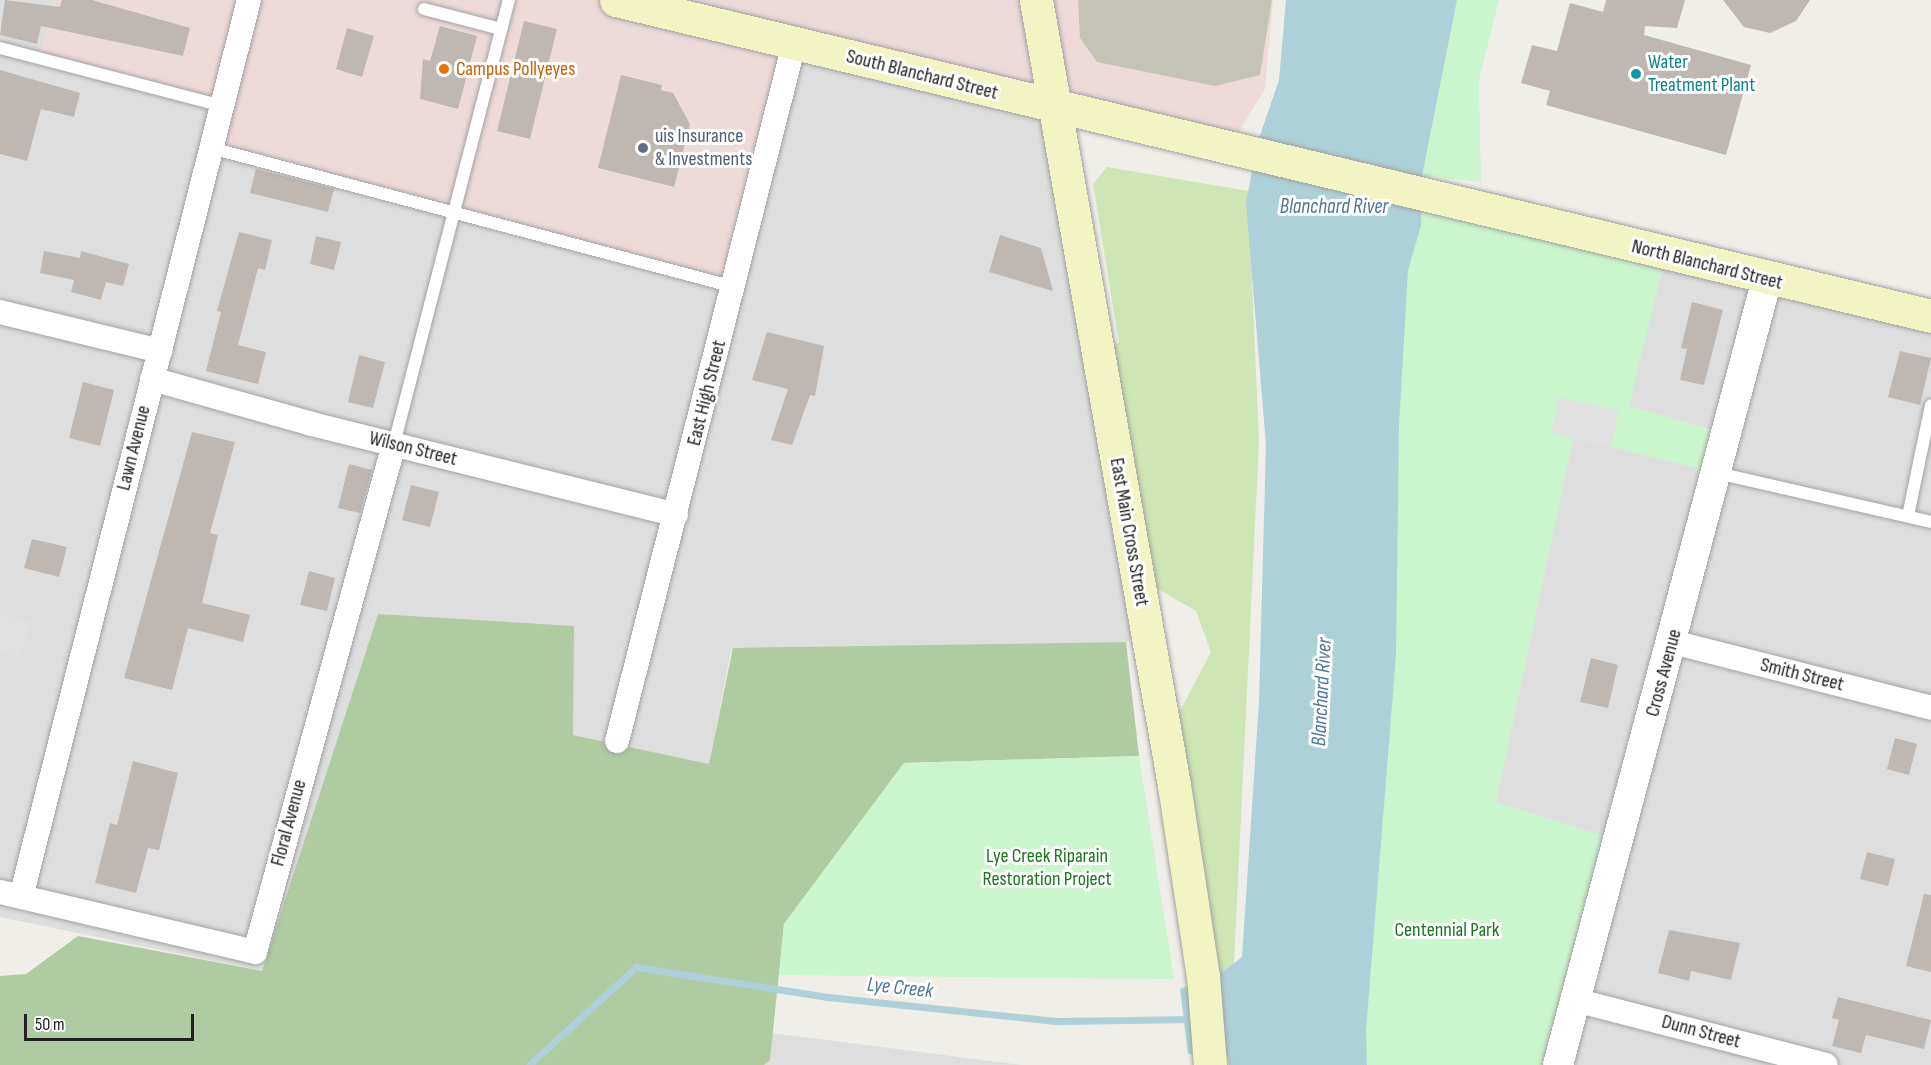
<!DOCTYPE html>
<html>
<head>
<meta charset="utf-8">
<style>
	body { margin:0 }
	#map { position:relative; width:1931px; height:1065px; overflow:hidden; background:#f0eee9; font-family:"Sofia Sans Condensed",sans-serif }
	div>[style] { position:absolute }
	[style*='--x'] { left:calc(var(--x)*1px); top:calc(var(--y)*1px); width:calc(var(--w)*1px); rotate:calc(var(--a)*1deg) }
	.residential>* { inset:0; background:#dfdede }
	.commercial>* { inset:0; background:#efdada }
	.construction>* { inset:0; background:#c4c4b5 }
	.grass>* { inset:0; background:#cee5b5 }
	.forest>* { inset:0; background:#afcba2 }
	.park>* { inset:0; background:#cbf5cd }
	.parking>* { inset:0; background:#e1e1e1 }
	.water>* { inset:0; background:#aed1d9 }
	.stream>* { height:7px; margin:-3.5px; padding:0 3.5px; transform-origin:3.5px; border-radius:3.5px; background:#aed1d9 }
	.building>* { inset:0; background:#beb7b2 }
	.roads { filter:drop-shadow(0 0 2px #a2a2a2) drop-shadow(0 0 2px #a2a2a2) }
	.service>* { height:12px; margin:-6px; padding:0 6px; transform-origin:6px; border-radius:6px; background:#fff }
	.minor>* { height:24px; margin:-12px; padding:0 12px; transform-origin:12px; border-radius:12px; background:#fff }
	.tertiary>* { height:30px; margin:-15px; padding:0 15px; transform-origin:15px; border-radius:15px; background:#fff }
	.secondary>* { height:33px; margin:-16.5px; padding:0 16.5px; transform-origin:16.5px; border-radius:16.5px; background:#f3f4c3 }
	.dots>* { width:16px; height:16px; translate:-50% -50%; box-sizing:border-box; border:3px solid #fff; border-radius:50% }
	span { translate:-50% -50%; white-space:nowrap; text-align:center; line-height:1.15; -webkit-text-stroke:6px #fff; paint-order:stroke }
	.culture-label { font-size:20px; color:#0d838f }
	.left { translate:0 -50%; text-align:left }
	.food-label { font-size:20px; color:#c56008 }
	.street-label { font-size:20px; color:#212121 }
	.service-label { font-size:20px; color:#4e5e75 }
	.park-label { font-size:20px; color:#18761c }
	.water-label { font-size:21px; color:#4f7799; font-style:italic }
	.scale { position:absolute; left:24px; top:1014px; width:170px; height:27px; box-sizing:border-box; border:3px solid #212121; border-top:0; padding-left:8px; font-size:18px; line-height:21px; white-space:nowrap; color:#212121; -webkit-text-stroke:4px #fff; paint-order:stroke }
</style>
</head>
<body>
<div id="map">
	<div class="residential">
		<div style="clip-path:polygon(0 0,55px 0,40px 58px,794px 44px,1052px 107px,1147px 632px,1126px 642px,731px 651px,709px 764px,573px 735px,378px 614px,262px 971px,0 917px)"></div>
		<div style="clip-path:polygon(1666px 255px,1931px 316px,1931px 1065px,1558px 1065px,1496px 802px,1573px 438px,1611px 447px,1727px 434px,1628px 406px)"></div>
		<div style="clip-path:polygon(772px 1033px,1021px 1065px,764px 1065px,770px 1060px)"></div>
	</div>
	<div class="commercial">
		<div style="clip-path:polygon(55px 0,1273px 0,1265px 89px,1228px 149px,794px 44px,734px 287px,211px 148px,222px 106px,40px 59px)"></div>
	</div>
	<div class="construction">
		<div style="clip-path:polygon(1078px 0,1272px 0,1260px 75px,1215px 86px,1097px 62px,1080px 38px)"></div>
	</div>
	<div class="grass">
		<div style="clip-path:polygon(1107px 167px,1248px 191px,1259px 441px,1234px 963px,1218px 975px,1179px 713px,1211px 652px,1196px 611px,1158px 589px,1148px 569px,1110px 345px,1119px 343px,1093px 184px)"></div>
	</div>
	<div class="forest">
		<div style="clip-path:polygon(378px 614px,574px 626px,573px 735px,709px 764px,733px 648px,1126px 642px,1139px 756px,904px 763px,784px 924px,770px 1060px,764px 1065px,0 1065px,0 976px,26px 974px,78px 936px,262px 971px)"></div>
	</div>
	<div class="park">
		<div style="clip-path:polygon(1457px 0,1499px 0,1479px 80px,1481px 182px,1422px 176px)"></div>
		<div style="clip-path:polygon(1364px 182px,1666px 255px,1629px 406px,1727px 434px,1717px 473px,1573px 438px,1496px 802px,1618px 840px,1558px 1065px,1311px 1065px)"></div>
		<div style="clip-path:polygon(1139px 756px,1174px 979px,779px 975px,784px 924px,904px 763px)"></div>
	</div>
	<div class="parking">
		<div style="clip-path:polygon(1558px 397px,1619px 411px,1611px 447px,1551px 433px)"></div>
		<div style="clip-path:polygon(0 614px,31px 622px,21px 658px,0 652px)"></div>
	</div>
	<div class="water">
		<div style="clip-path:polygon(1286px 0,1457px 0,1422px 176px,1421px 226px,1408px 270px,1399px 425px,1396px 655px,1366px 1031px,1367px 1065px,1229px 1065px,1228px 1056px,1188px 1054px,1180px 989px,1218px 975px,1242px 957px,1259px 701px,1266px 445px,1246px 203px,1257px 144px,1279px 80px)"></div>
	</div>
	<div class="stream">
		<div style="--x:529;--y:1065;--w:145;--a:-42.5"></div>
		<div style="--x:636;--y:967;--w:194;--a:8.9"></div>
		<div style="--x:828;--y:997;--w:231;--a:6"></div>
		<div style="--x:1058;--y:1021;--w:135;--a:-0.8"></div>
	</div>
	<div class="building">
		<div style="clip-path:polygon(5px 0,60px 7px,62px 0,92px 0,190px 28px,183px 56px,41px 26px,37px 44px,0 35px)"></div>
		<div style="clip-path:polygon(1606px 0,1685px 0,1677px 28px,1645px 26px,1644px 35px,1751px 65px,1726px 155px,1546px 105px,1550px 91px,1521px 83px,1532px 45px,1557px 51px,1570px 3px,1603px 12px)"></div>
		<div style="clip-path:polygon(1723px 0,1810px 0,1796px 21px,1770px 33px,1744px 27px)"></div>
		<div style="clip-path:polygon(524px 21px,557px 29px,530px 139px,497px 131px)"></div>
		<div style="clip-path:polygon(440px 26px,477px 36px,458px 109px,420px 99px,423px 59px,430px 61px)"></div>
		<div style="clip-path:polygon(347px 28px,374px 36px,362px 77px,336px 69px)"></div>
		<div style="clip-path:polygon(0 70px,80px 93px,74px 117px,41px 109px,27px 161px,0 154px)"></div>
		<div style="clip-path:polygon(621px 75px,662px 85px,661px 90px,673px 93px,690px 124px,674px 187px,598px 168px)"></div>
		<div style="clip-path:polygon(256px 169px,334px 189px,328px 212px,250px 193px)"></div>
		<div style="clip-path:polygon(239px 232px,272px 240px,265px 270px,258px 268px,238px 345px,266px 352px,258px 384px,206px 371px,221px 312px,217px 311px)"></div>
		<div style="clip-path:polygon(1000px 235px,1041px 248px,1053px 291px,989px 272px)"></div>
		<div style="clip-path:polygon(316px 236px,341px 242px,334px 270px,310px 264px)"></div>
		<div style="clip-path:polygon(44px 251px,80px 258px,81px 251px,129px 264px,123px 286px,106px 282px,101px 300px,71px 292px,74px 280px,40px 273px)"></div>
		<div style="clip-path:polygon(1692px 302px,1723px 310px,1704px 385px,1680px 380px,1687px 349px,1681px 348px)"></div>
		<div style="clip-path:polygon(767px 332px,824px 346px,815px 396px,810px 395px,792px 445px,771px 440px,788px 389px,752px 380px)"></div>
		<div style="clip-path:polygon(1900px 351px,1931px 358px,1920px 405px,1888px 397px)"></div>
		<div style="clip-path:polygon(359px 355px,385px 362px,373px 408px,348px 402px)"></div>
		<div style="clip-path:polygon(83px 382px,114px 390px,100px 446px,69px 438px)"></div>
		<div style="clip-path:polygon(192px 432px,235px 442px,210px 533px,218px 535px,202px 603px,250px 615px,243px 642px,188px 628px,172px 690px,124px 678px)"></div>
		<div style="clip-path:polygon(349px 464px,372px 470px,360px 513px,338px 508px)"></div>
		<div style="clip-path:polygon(411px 485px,439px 492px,430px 527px,402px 520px)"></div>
		<div style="clip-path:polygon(32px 539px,67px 547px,59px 577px,24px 568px)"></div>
		<div style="clip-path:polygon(309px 571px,335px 578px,327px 611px,300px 605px)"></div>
		<div style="clip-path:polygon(1591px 658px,1618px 665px,1608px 708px,1580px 702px)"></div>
		<div style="clip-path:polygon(1895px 738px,1917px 744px,1909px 775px,1887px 769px)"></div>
		<div style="clip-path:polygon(133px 761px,178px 773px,159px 850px,148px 848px,136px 893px,95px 883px,110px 823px,117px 825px)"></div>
		<div style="clip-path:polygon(1867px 852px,1895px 859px,1888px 886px,1860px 879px)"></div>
		<div style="clip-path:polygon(1924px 894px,1931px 895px,1931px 972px,1906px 966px)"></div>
		<div style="clip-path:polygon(1669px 930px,1740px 943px,1731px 980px,1691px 971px,1689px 981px,1658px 973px)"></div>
		<div style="clip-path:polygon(1838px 997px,1931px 1020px,1924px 1049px,1866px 1035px,1861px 1053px,1832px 1046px,1839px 1020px,1832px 1018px)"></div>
	</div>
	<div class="roads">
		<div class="service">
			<div style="--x:424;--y:9;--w:80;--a:14.6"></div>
			<div style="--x:0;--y:48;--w:229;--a:14.6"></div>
			<div style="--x:211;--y:148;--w:541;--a:14.88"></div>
			<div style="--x:394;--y:444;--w:459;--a:-75.5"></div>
			<div style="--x:1717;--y:473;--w:220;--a:12.9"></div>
			<div style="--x:1908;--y:516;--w:113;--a:-78.3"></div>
		</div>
		<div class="minor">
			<div style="--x:0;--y:312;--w:165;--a:13.7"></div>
			<div style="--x:152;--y:379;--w:166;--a:15.7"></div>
			<div style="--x:312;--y:424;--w:375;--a:14"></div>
			<div style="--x:1673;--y:642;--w:266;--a:14.3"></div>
			<div style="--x:617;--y:741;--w:719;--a:-75.75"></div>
			<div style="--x:0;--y:892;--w:262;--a:13.2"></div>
			<div style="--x:255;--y:952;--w:527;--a:-74.7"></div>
			<div style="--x:21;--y:897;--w:926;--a:-75.74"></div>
			<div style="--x:1575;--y:1000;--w:259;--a:14.5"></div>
		</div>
		<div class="tertiary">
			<div style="--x:1558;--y:1065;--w:813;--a:-75.11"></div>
		</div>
		<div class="secondary">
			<div style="--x:616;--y:0;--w:1352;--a:13.51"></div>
			<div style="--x:1036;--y:0;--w:797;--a:80.03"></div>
			<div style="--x:1174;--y:785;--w:193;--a:81.4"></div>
			<div style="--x:1203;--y:976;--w:89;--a:85.5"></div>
		</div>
	</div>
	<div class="dots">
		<div style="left:444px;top:69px;background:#e8710a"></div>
		<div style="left:1636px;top:74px;background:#0f9aa8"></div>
		<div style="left:643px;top:148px;background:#5c6f8a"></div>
	</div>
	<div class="culture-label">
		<span class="left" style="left:1648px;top:74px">Water<br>Treatment Plant</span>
	</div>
	<div class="food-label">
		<span class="left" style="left:456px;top:69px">Campus Pollyeyes</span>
	</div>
	<div class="street-label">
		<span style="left:922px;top:75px;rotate:14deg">South Blanchard Street</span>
		<span style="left:1707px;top:265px;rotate:14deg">North Blanchard Street</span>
		<span style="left:707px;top:393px;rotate:-76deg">East High Street</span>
		<span style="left:134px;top:448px;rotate:-76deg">Lawn Avenue</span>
		<span style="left:413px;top:449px;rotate:14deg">Wilson Street</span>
		<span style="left:1129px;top:532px;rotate:80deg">East Main Cross Street</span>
		<span style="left:1664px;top:673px;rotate:-75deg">Cross Avenue</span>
		<span style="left:1802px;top:675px;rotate:14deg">Smith Street</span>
		<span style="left:289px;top:823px;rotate:-75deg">Floral Avenue</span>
		<span style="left:1701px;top:1032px;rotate:15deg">Dunn Street</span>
	</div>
	<div class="service-label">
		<span class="left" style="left:655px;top:148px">uis Insurance<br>&amp; Investments</span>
	</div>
	<div class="park-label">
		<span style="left:1047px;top:868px">Lye Creek Riparain<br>Restoration Project</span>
		<span style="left:1447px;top:930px">Centennial Park</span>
	</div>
	<div class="water-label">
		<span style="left:1334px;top:207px">Blanchard River</span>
		<span style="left:1322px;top:692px;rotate:-87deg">Blanchard River</span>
		<span style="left:900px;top:988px;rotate:6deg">Lye Creek</span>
	</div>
	<div class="scale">50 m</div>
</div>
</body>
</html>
